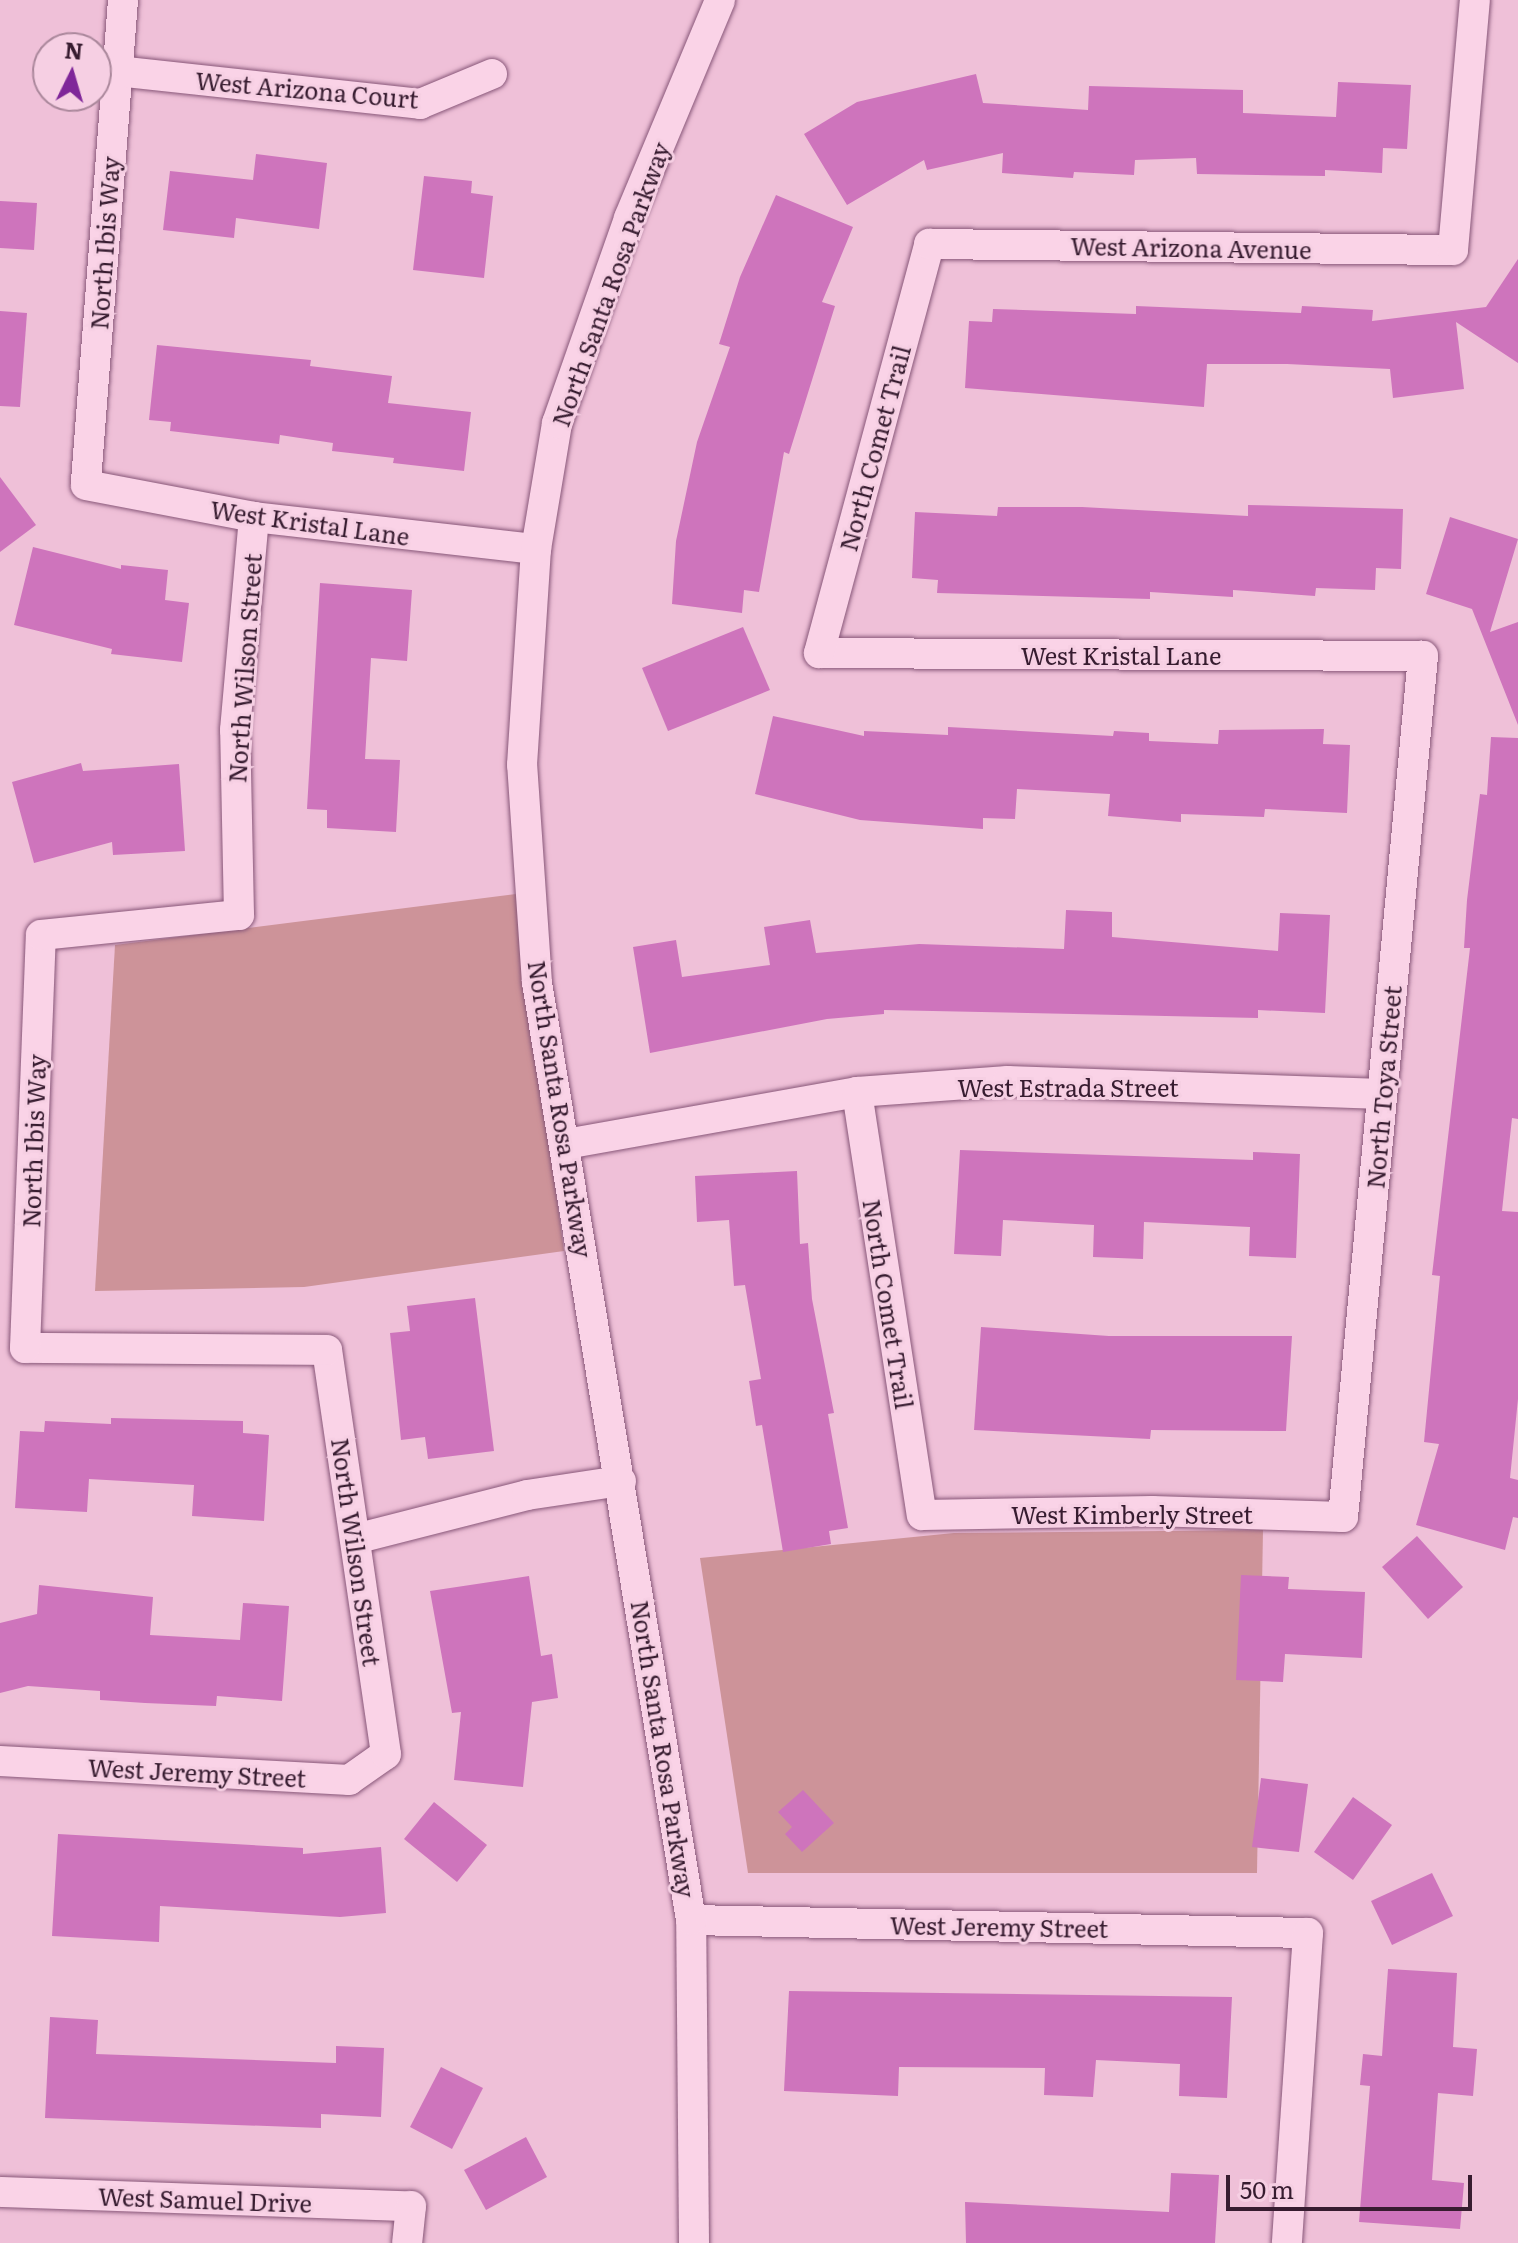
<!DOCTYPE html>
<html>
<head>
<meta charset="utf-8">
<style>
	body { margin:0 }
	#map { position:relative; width:1518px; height:2243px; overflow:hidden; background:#efc0d8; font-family:Literata,serif }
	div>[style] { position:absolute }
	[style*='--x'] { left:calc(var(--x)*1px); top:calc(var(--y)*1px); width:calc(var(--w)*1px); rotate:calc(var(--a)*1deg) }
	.green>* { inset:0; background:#cd9399 }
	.building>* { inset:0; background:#ce74bc }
	.roads { filter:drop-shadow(0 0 2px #885779) drop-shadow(0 0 2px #885779) }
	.street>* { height:30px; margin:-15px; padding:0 15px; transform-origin:15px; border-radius:15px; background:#fad3e7 }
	span { translate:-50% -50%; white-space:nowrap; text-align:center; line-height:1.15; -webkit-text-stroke:6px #f6cfe3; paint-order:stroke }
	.street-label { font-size:24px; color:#371c30 }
	.north { position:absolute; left:32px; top:32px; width:80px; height:80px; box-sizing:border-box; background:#f6cfe3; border:2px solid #aa879b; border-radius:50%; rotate:5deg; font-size:22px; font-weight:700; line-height:32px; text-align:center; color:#371c30 }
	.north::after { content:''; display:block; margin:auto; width:28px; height:36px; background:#7f2699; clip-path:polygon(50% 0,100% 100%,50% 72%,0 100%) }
	.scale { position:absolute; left:1226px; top:2175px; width:246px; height:36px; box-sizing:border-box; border:4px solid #371c30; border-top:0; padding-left:10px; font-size:24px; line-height:28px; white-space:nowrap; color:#371c30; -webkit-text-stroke:6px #f6cfe3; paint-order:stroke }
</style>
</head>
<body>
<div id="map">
	<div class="green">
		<div style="clip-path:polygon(516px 894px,564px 1251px,304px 1287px,95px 1291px,115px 945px)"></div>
		<div style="clip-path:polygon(1263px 1530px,1257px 1873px,748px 1873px,700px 1558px,954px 1533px)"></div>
	</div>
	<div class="building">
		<div style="clip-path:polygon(976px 74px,983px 103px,1088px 110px,1089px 86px,1243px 90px,1243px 113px,1336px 117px,1338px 82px,1411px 85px,1407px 149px,1383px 148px,1382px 173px,1325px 170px,1325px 176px,1197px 174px,1196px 158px,1135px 160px,1134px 175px,1074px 172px,1073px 178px,1002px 173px,1003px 153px,927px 170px,924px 160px,847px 205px,804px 134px,857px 102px)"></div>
		<div style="clip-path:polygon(256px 154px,327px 163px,319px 229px,236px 218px,234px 238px,163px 230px,170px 171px,253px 180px)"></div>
		<div style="clip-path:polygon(424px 176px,472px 181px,471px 193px,493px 196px,484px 278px,413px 270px)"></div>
		<div style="clip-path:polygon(776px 195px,853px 227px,822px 302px,835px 306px,789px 454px,784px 452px,759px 592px,744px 590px,742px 613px,672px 604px,676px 541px,697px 442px,730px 347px,719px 344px,740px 277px)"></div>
		<div style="clip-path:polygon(0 201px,37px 203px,34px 250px,0 248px)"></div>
		<div style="clip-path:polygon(1518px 259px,1518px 363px,1456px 322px,1464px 389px,1393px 398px,1390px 369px,1287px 364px,1207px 364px,1204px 407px,965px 388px,969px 321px,992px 322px,993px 309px,1136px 314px,1136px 306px,1301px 313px,1302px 306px,1373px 310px,1372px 321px,1486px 307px)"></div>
		<div style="clip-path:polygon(0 311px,27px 313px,20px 407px,0 406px)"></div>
		<div style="clip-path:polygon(157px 345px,311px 360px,310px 366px,392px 376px,388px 403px,471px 412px,464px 471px,393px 463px,394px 458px,332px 451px,333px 443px,280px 435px,279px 444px,170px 431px,171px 422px,149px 420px)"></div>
		<div style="clip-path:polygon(0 477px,36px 525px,0 552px)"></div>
		<div style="clip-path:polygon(1248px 505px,1403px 509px,1401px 569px,1376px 568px,1375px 590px,1316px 588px,1315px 596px,1233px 590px,1233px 597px,1150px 592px,1150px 599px,937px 593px,938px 580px,912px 578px,915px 512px,997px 516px,998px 507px,1082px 507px,1248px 516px)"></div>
		<div style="clip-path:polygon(1450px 517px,1518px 539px,1490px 632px,1518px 622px,1518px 725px,1472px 609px,1426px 594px)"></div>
		<div style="clip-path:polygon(33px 547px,121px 569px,121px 565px,168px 570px,165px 600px,189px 603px,182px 662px,111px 654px,112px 649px,14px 625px)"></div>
		<div style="clip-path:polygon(320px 583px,412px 590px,407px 661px,371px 658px,365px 759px,400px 760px,396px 832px,327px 828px,327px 810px,307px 809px)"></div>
		<div style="clip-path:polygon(743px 627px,770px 690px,668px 731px,642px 668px)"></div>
		<div style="clip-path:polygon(773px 716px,864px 736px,864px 731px,948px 735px,948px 727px,1113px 736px,1114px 731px,1149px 733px,1149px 741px,1218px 744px,1219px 730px,1324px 729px,1323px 744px,1350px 745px,1347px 813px,1265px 809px,1264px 817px,1181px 814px,1181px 822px,1108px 816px,1110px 794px,1017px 789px,1015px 819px,983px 818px,983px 829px,860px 820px,755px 794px)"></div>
		<div style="clip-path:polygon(1491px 737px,1518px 738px,1518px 1119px,1512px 1118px,1502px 1211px,1518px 1212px,1518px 1399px,1510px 1478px,1518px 1480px,1518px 1518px,1513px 1517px,1505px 1550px,1416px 1525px,1439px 1444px,1424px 1442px,1440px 1276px,1432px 1275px,1470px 948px,1464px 948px,1467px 900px,1480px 794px,1487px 795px)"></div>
		<div style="clip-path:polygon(81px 763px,83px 771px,179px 764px,185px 851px,113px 855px,112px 842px,34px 863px,12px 782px)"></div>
		<div style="clip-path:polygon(1066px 910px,1112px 912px,1112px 937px,1278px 951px,1280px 913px,1330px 915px,1325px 1013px,1258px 1010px,1258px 1018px,884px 1010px,884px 1014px,827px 1019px,650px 1053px,633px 947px,676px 940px,682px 977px,770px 965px,764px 927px,810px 920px,816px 953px,919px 944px,1064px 949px)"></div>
		<div style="clip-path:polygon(960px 1150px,1253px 1160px,1253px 1152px,1300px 1154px,1296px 1258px,1249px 1256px,1250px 1227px,1144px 1222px,1143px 1259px,1093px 1257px,1094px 1225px,1003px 1220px,1001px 1256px,954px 1254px)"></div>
		<div style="clip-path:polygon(797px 1171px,800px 1244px,808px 1243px,812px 1299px,834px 1413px,828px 1414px,848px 1528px,829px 1531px,831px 1544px,783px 1552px,762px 1425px,756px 1426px,749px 1381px,761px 1379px,745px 1285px,734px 1286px,729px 1220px,697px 1222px,695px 1176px)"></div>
		<div style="clip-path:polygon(475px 1298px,494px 1451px,428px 1459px,425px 1437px,401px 1440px,390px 1333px,410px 1331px,407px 1306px)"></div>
		<div style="clip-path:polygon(981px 1327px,1109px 1336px,1292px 1336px,1286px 1431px,1151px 1430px,1150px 1439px,974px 1430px)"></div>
		<div style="clip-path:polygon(111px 1418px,243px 1421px,243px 1433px,269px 1435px,264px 1521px,192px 1516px,194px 1485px,89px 1479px,87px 1512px,15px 1508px,20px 1431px,44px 1432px,45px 1421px,111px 1424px)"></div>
		<div style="clip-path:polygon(1417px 1536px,1463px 1587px,1428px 1619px,1382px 1567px)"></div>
		<div style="clip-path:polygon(1241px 1575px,1289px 1577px,1288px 1589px,1365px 1592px,1362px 1658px,1285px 1654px,1283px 1682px,1236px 1680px)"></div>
		<div style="clip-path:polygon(529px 1576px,541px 1656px,552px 1654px,558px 1698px,532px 1702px,523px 1787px,454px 1780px,461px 1712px,452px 1713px,430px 1591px)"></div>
		<div style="clip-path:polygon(39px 1585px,153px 1597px,150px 1635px,240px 1640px,243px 1603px,289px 1606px,282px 1701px,217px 1696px,216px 1706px,145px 1703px,100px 1700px,100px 1691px,28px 1686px,0 1693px,0 1623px,37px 1614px)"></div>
		<div style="clip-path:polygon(1261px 1778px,1308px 1784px,1299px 1852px,1252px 1847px)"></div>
		<div style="clip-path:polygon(803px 1790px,834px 1823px,802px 1852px,785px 1834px,792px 1827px,778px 1812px)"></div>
		<div style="clip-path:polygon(1353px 1797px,1392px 1825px,1353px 1880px,1314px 1852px)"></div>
		<div style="clip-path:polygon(434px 1802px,487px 1845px,457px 1882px,404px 1839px)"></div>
		<div style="clip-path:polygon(58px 1834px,303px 1848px,303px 1854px,381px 1847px,386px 1913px,340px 1917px,160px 1906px,159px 1942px,52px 1936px)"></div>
		<div style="clip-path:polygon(1432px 1873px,1453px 1916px,1392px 1945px,1371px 1901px)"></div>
		<div style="clip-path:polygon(1388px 1969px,1457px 1973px,1453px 2047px,1477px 2049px,1473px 2096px,1438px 2093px,1432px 2180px,1464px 2183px,1460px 2229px,1359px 2222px,1370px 2086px,1360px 2085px,1363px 2054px,1382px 2056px)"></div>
		<div style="clip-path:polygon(789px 1991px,1232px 1997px,1227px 2098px,1179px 2096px,1180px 2064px,1096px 2060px,1093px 2097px,1044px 2095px,1045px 2068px,899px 2067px,898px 2096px,784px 2091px)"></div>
		<div style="clip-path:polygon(50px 2017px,98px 2020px,96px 2054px,336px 2063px,336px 2046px,384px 2048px,381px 2117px,321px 2114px,321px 2128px,45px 2118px)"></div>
		<div style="clip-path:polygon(441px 2067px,483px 2088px,452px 2149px,410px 2127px)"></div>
		<div style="clip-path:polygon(526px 2137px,547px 2177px,486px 2210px,464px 2170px)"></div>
		<div style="clip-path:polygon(1171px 2173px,1219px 2175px,1215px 2243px,966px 2243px,965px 2202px,1169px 2212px)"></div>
	</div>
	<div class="roads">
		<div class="street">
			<div style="--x:123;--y:0;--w:486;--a:94.4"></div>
			<div style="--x:86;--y:485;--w:171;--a:10.8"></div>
			<div style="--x:254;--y:517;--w:284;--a:6.5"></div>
			<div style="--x:117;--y:71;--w:305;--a:6.2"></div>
			<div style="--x:420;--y:104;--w:78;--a:-22.6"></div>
			<div style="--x:857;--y:1092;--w:428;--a:81.3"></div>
			<div style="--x:922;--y:1515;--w:230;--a:-1"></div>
			<div style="--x:1152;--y:1511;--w:191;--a:1.8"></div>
			<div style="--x:1343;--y:1517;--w:865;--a:-84.69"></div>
			<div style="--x:1423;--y:656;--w:604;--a:-179.72"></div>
			<div style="--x:819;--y:653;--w:424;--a:-74.9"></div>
			<div style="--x:929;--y:244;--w:524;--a:0.66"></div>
			<div style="--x:1453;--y:250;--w:251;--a:-85"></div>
			<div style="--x:566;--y:1144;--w:296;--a:-10.1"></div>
			<div style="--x:857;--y:1092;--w:151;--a:-4.2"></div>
			<div style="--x:1008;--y:1081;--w:374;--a:2"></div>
			<div style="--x:355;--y:1539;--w:178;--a:-14.3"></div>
			<div style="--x:527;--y:1495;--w:95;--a:-8.5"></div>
			<div style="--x:0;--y:1761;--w:350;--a:3.1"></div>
			<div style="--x:349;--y:1780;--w:45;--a:-35.1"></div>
			<div style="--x:386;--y:1754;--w:408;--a:-98.3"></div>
			<div style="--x:327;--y:1350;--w:302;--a:-179.6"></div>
			<div style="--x:25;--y:1348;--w:413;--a:-87.8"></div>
			<div style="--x:41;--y:935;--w:199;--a:-5.8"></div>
			<div style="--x:239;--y:915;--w:185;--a:-91.2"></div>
			<div style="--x:235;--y:730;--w:214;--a:-84.9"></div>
			<div style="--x:691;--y:1920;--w:617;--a:1.21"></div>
			<div style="--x:1308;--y:1933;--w:311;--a:93.9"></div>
			<div style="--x:0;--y:2192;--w:411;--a:2"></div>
			<div style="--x:411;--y:2206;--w:37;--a:96"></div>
			<div style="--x:694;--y:2243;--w:323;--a:-90.5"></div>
			<div style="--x:691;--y:1920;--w:950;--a:-99.33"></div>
			<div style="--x:537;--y:983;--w:219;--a:-93.9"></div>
			<div style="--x:522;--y:765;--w:216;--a:-86.3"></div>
			<div style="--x:536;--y:549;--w:128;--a:-80.5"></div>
			<div style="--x:557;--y:423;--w:217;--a:-70.6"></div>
			<div style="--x:629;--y:218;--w:236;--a:-67.3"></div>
		</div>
	</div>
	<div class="street-label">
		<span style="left:307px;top:89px;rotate:5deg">West Arizona Court</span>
		<span style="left:104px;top:243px;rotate:-86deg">North Ibis Way</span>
		<span style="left:1191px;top:247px;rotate:1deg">West Arizona Avenue</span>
		<span style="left:610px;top:284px;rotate:-70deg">North Santa Rosa Parkway</span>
		<span style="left:874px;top:448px;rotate:-75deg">North Comet Trail</span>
		<span style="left:310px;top:522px;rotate:8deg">West Kristal Lane</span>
		<span style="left:1121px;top:655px">West Kristal Lane</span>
		<span style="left:244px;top:668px;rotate:-86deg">North Wilson Street</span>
		<span style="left:1068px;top:1087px">West Estrada Street</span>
		<span style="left:1383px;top:1087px;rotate:-85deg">North Toya Street</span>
		<span style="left:561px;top:1109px;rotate:81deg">North Santa Rosa Parkway</span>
		<span style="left:33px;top:1141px;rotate:-88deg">North Ibis Way</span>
		<span style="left:889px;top:1304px;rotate:81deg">North Comet Trail</span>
		<span style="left:1132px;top:1514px">West Kimberly Street</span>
		<span style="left:357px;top:1552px;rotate:82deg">North Wilson Street</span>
		<span style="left:664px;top:1749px;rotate:81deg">North Santa Rosa Parkway</span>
		<span style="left:197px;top:1772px;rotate:3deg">West Jeremy Street</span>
		<span style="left:999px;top:1926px;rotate:1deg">West Jeremy Street</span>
		<span style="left:205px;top:2199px;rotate:2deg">West Samuel Drive</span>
	</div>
	<div class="north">N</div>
	<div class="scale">50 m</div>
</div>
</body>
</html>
